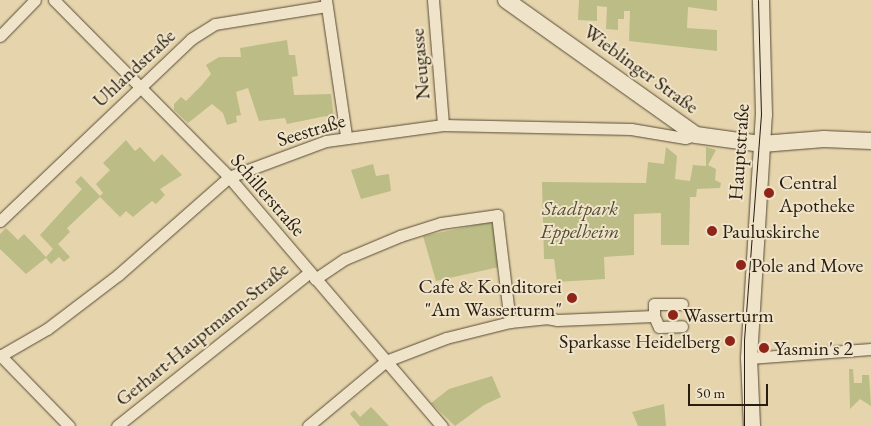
<!DOCTYPE html>
<html>
<head>
<meta charset="utf-8">
<style>
	body { margin:0 }
	#map { position:relative; width:871px; height:426px; overflow:hidden; background:#e6d5ac; font-family:"EB Garamond",serif }
	div>[style] { position:absolute }
	[style*='--x'] { left:calc(var(--x)*1px); top:calc(var(--y)*1px); width:calc(var(--w)*1px); rotate:calc(var(--a)*1deg) }
	.green>* { inset:0; background:#bbbc86 }
	.roads { filter:drop-shadow(0 0 1px #584b37) drop-shadow(0 0 1px #584b37) }
	.street>* { height:11px; margin:-5.5px; padding:0 5.5px; transform-origin:5.5px; border-radius:5.5px; background:#efe4c9 }
	.secondary>* { height:16px; margin:-8px; padding:0 8px; transform-origin:8px; border-radius:8px; background:#efe4c9 }
	.tram>* { height:1px; margin:-0.5px; padding:0 0.5px; transform-origin:0.5px; border-radius:0.5px; background:#281d10 }
	.dots>* { width:14px; height:14px; translate:-50% -50%; box-sizing:border-box; border:2px solid #efe4c9; border-radius:50% }
	span { translate:-50% -50%; white-space:nowrap; text-align:center; line-height:1.15; -webkit-text-stroke:4px #efe4c9; paint-order:stroke }
	.street-label { font-size:20px; color:#281d10 }
	.poi-label { font-size:20px; color:#281d10 }
	.left { translate:0 -50%; text-align:left }
	.right { translate:-100% -50%; text-align:right }
	.park-label { font-size:20px; color:#544d33; font-style:italic }
	.scale { position:absolute; left:688px; top:384px; width:80px; height:22px; box-sizing:border-box; border:2px solid #281d10; border-top:0; padding-left:6px; font-size:15px; line-height:18px; white-space:nowrap; color:#281d10; -webkit-text-stroke:4px #efe4c9; paint-order:stroke }
</style>
</head>
<body>
<div id="map">
	<div class="green">
		<div style="clip-path:polygon(579px 0,717px 0,717px 11px,688px 7px,687px 28px,717px 30px,717px 51px,629px 41px,630px 11px,624px 11px,624px 19px,618px 19px,618px 30px,606px 29px,607px 7px,597px 6px,597px 21px,578px 20px)"></div>
		<div style="clip-path:polygon(287px 40px,289px 55px,295px 55px,298px 76px,292px 77px,294px 95px,331px 94px,335px 126px,331px 131px,326px 116px,287px 124px,285px 118px,259px 121px,248px 88px,236px 92px,241px 115px,236px 116px,237px 122px,227px 125px,223px 113px,212px 104px,188px 123px,174px 110px,174px 104px,181px 97px,186px 101px,201px 86px,211px 74px,206px 65px,219px 57px,241px 57px,240px 48px)"></div>
		<div style="clip-path:polygon(126px 140px,135px 151px,140px 147px,154px 162px,162px 154px,182px 175px,160px 189px,165px 195px,156px 204px,152px 201px,133px 217px,126px 211px,120px 217px,100px 197px,67px 228px,70px 232px,58px 244px,70px 257px,64px 262px,59px 257px,51px 264px,46px 258px,26px 274px,0 249px,0 234px,6px 228px,18px 240px,24px 234px,46px 257px,53px 249px,40px 235px,82px 189px,75px 182px,81px 176px,100px 196px,103px 193px,96px 184px,110px 170px,103px 163px)"></div>
		<div style="clip-path:polygon(666px 147px,677px 156px,675px 179px,690px 181px,693px 165px,706px 166px,706px 147px,716px 150px,708px 165px,716px 169px,715px 180px,721px 183px,720px 188px,697px 189px,696px 197px,690px 197px,689px 245px,661px 245px,661px 213px,634px 214px,634px 255px,604px 257px,605px 279px,557px 282px,554px 259px,544px 259px,542px 182px,646px 183px,648px 162px,664px 164px)"></div>
		<div style="clip-path:polygon(373px 164px,376px 176px,389px 174px,391px 191px,361px 199px,351px 170px)"></div>
		<div style="clip-path:polygon(491px 222px,494px 224px,499px 267px,436px 281px,423px 236px)"></div>
		<div style="clip-path:polygon(849px 369px,853px 369px,854px 383px,862px 383px,862px 375px,869px 375px,871px 406px,860px 399px,850px 409px)"></div>
		<div style="clip-path:polygon(492px 376px,501px 397px,484px 405px,455px 426px,431px 403px,449px 389px)"></div>
		<div style="clip-path:polygon(664px 404px,666px 426px,638px 426px,632px 412px)"></div>
		<div style="clip-path:polygon(371px 407px,374px 410px,389px 426px,360px 426px,350px 414px,354px 410px,360px 417px)"></div>
	</div>
	<div class="roads">
		<div class="street">
			<div style="--x:54;--y:0;--w:249;--a:45.3"></div>
			<div style="--x:229;--y:177;--w:328;--a:49.5"></div>
			<div style="--x:326;--y:0;--w:137;--a:81.6"></div>
			<div style="--x:433;--y:0;--w:125;--a:85.4"></div>
			<div style="--x:0;--y:36;--w:50;--a:-45.8"></div>
			<div style="--x:0;--y:221;--w:264;--a:-43.6"></div>
			<div style="--x:191;--y:39;--w:28;--a:-32"></div>
			<div style="--x:215;--y:24;--w:112;--a:-9.2"></div>
			<div style="--x:315;--y:279;--w:36;--a:-34"></div>
			<div style="--x:345;--y:259;--w:60;--a:-22.7"></div>
			<div style="--x:400;--y:236;--w:43;--a:-17.6"></div>
			<div style="--x:441;--y:223;--w:57;--a:-8.1"></div>
			<div style="--x:497;--y:215;--w:108;--a:83.1"></div>
			<div style="--x:682;--y:304;--w:28;--a:180"></div>
			<div style="--x:654;--y:304;--w:12;--a:90"></div>
			<div style="--x:654;--y:316;--w:12;--a:66"></div>
			<div style="--x:659;--y:327;--w:23;--a:-2"></div>
			<div style="--x:0;--y:355;--w:99;--a:45.8"></div>
			<div style="--x:0;--y:356;--w:54;--a:-29.9"></div>
			<div style="--x:47;--y:329;--w:89;--a:-37.3"></div>
			<div style="--x:118;--y:275;--w:148;--a:-41.4"></div>
			<div style="--x:229;--y:177;--w:103;--a:-20.4"></div>
			<div style="--x:326;--y:141;--w:118;--a:-7.8"></div>
			<div style="--x:443;--y:125;--w:188;--a:1.2"></div>
			<div style="--x:631;--y:129;--w:55;--a:9.5"></div>
			<div style="--x:685;--y:138;--w:11;--a:-15"></div>
			<div style="--x:749;--y:358;--w:122;--a:-4.2"></div>
			<div style="--x:117;--y:426;--w:247;--a:-38.6"></div>
			<div style="--x:308;--y:426;--w:102;--a:-39.8"></div>
			<div style="--x:386;--y:361;--w:64;--a:-21"></div>
			<div style="--x:446;--y:338;--w:66;--a:-14"></div>
			<div style="--x:510;--y:322;--w:36;--a:-6"></div>
			<div style="--x:546;--y:318;--w:11;--a:10"></div>
			<div style="--x:557;--y:320;--w:97;--a:-2.4"></div>
		</div>
		<div class="secondary">
			<div style="--x:506;--y:0;--w:233;--a:35.4"></div>
			<div style="--x:696;--y:135;--w:67;--a:7.8"></div>
			<div style="--x:762;--y:144;--w:62;--a:-4.6"></div>
			<div style="--x:824;--y:139;--w:47;--a:2.4"></div>
			<div style="--x:752;--y:426;--w:68;--a:-92.5"></div>
			<div style="--x:749;--y:358;--w:243;--a:-86.5"></div>
			<div style="--x:764;--y:115;--w:115;--a:-91.5"></div>
		</div>
	</div>
	<div class="tram">
		<div style="--x:744;--y:426;--w:86;--a:-90"></div>
		<div style="--x:744;--y:340;--w:226;--a:-85.7"></div>
		<div style="--x:761;--y:115;--w:115;--a:-91.5"></div>
	</div>
	<div class="dots">
		<div style="left:769px;top:193px;background:#8f2418"></div>
		<div style="left:712px;top:231px;background:#8f2418"></div>
		<div style="left:741px;top:265px;background:#8f2418"></div>
		<div style="left:572px;top:298px;background:#8f2418"></div>
		<div style="left:673px;top:315px;background:#8f2418"></div>
		<div style="left:730px;top:341px;background:#8f2418"></div>
		<div style="left:764px;top:348px;background:#8f2418"></div>
	</div>
	<div class="street-label">
		<span style="left:420px;top:64px;rotate:-95deg">Neugasse</span>
		<span style="left:134px;top:68px;rotate:-43deg">Uhlandstraße</span>
		<span style="left:641px;top:69px;rotate:36deg">Wieblinger Straße</span>
		<span style="left:311px;top:130px;rotate:-17deg">Seestraße</span>
		<span style="left:739px;top:152px;rotate:-86deg">Hauptstraße</span>
		<span style="left:268px;top:195px;rotate:49deg">Schillerstraße</span>
		<span style="left:202px;top:334px;rotate:-39deg">Gerhart-Hauptmann-Straße</span>
	</div>
	<div class="poi-label">
		<span class="left" style="left:779px;top:194px">Central<br>Apotheke</span>
		<span class="left" style="left:722px;top:231px">Pauluskirche</span>
		<span class="left" style="left:751px;top:265px">Pole and Move</span>
		<span class="right" style="left:562px;top:298px">Cafe &amp; Konditorei<br>"Am Wasserturm"</span>
		<span class="left" style="left:683px;top:315px">Wasserturm</span>
		<span class="right" style="left:720px;top:341px">Sparkasse Heidelberg</span>
		<span class="left" style="left:774px;top:348px">Yasmin's 2</span>
	</div>
	<div class="park-label">
		<span style="left:580px;top:220px">Stadtpark<br>Eppelheim</span>
	</div>
	<div class="scale">50 m</div>
</div>
</body>
</html>
